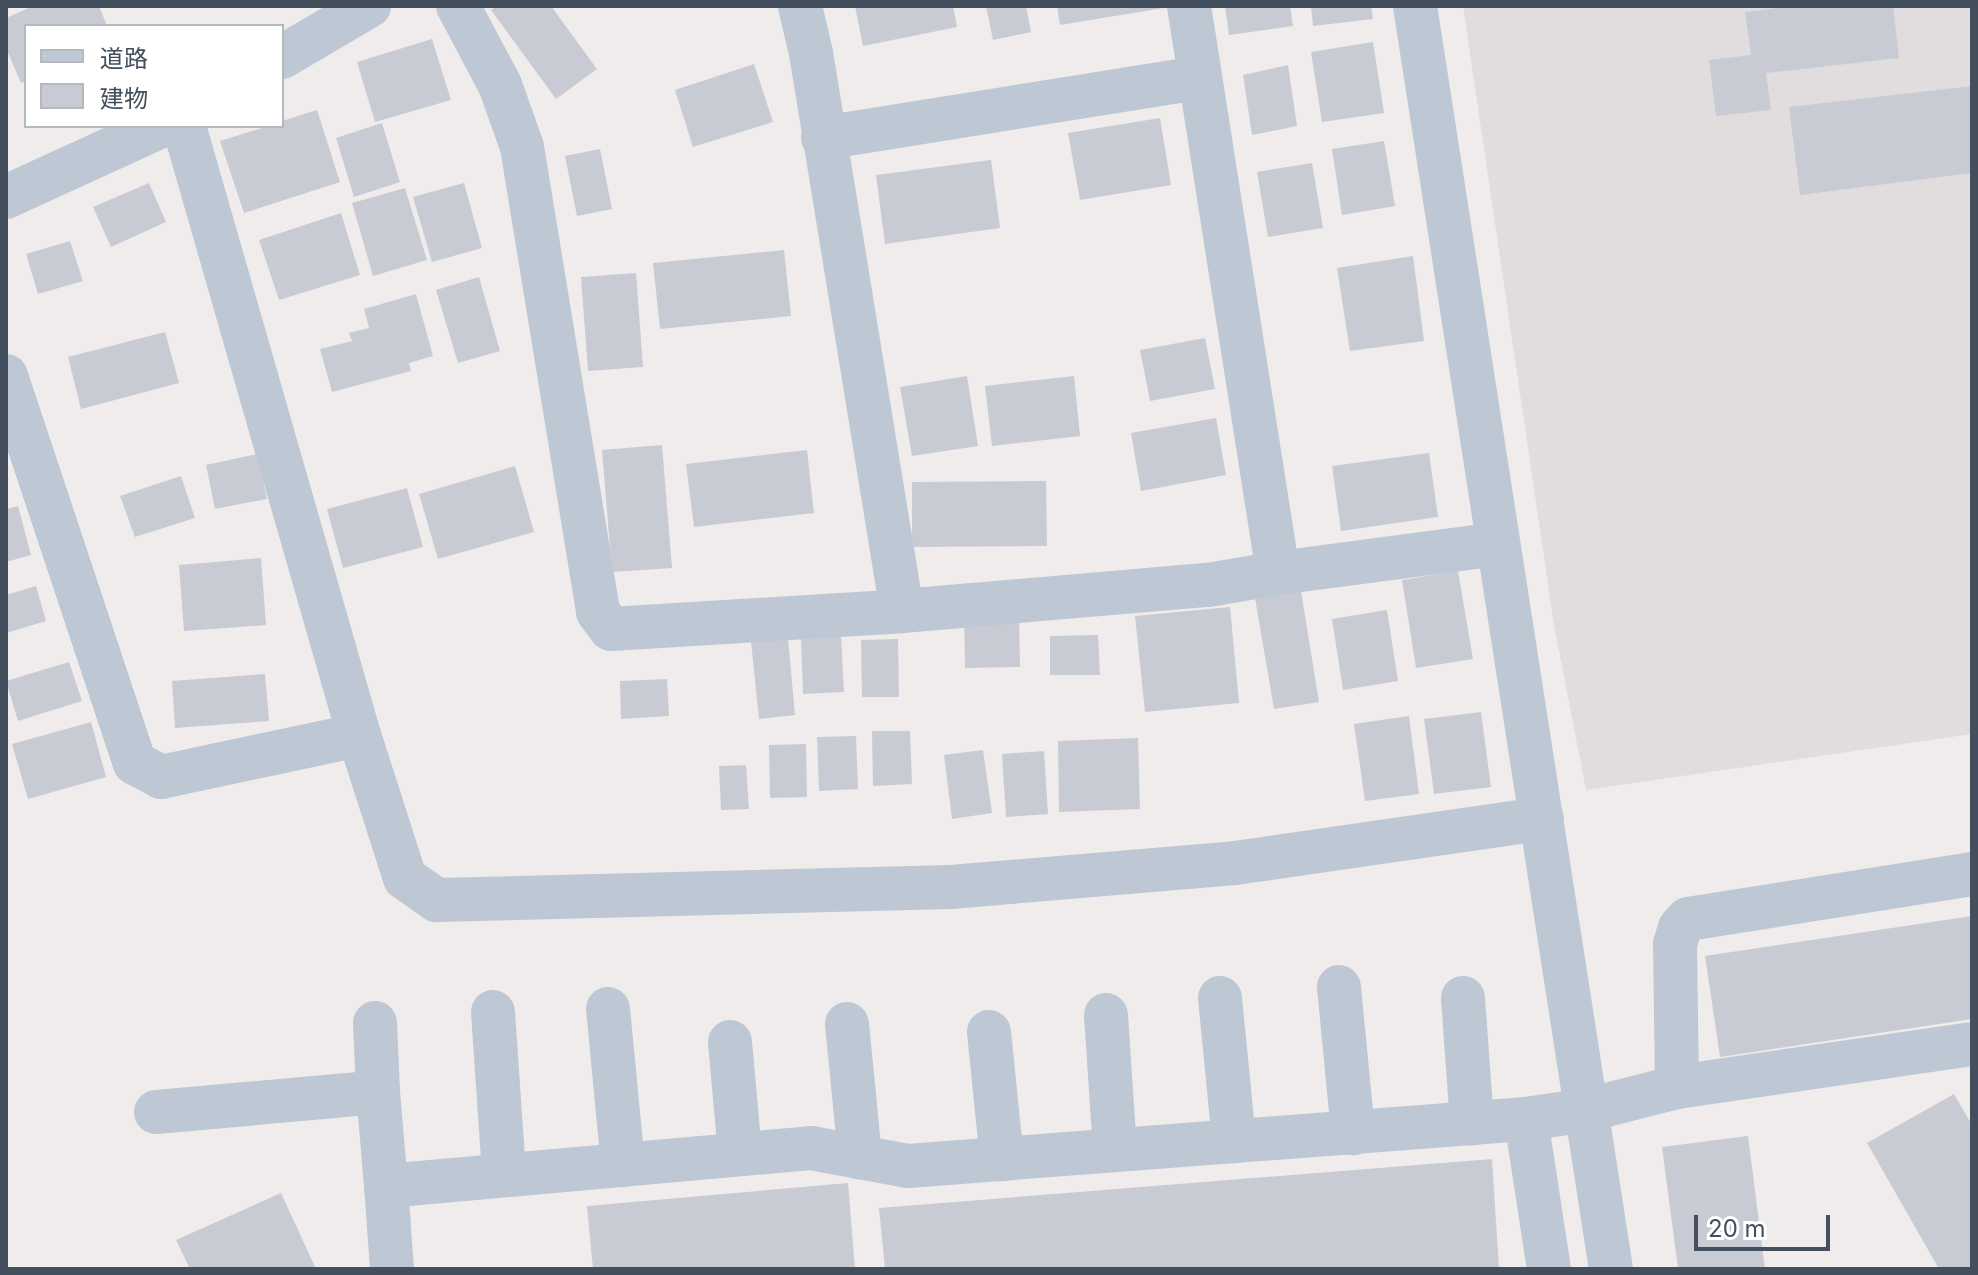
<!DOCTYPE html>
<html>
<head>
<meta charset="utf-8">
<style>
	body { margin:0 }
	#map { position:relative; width:1978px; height:1275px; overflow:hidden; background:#f0ecec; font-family:Inter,"Noto Sans JP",sans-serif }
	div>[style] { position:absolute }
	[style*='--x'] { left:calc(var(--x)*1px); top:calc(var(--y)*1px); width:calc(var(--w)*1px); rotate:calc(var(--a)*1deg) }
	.education>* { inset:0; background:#e1ddde }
	.building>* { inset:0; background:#c8cbd3 }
	.minor>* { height:44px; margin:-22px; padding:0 22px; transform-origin:22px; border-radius:22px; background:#bec8d4 }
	span { translate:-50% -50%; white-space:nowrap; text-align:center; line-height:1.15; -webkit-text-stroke:6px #fff; paint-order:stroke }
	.frame { position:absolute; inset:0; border:8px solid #434f5c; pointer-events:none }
	.legend { position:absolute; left:24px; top:24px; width:260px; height:104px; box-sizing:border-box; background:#fff; border:2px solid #b4b9be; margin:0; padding:10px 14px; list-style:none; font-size:24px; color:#434f5c }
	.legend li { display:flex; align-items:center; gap:16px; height:40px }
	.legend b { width:40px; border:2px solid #b4b9be }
	.scale { position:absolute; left:1694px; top:1215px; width:136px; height:36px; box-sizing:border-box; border:4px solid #434f5c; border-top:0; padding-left:10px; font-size:24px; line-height:28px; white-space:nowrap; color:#434f5c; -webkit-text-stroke:6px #fff; paint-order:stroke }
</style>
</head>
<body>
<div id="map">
	<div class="education">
		<div style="clip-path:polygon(1463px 6px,1972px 6px,1972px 734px,1586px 790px,1554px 625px)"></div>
	</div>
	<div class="building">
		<div style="clip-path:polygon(33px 6px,99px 6px,107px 26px,26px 26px,26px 81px,21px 83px,6px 48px,6px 18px)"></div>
		<div style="clip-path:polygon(497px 6px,551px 6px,597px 69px,556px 99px,491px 10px)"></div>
		<div style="clip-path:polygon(855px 6px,953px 6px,957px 27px,863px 46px)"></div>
		<div style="clip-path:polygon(986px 6px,1026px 6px,1031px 32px,993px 40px)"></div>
		<div style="clip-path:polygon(1057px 6px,1164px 6px,1164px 8px,1060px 25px)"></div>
		<div style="clip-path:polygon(1225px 6px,1290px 6px,1293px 26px,1229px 35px)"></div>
		<div style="clip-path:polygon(1311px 6px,1371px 6px,1373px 19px,1313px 26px)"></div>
		<div style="clip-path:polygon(1794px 6px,1893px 6px,1899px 58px,1766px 73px,1771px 110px,1716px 116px,1709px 60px,1751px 55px,1745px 12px)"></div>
		<div style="clip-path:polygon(432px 39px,451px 100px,375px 122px,357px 62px)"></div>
		<div style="clip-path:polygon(1373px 42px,1384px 113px,1322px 122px,1311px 52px)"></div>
		<div style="clip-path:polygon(754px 64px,773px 122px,693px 147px,675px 90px)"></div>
		<div style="clip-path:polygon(1288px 65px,1297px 126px,1252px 135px,1243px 75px)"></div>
		<div style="clip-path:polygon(1972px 86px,1972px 173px,1800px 195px,1789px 107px)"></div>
		<div style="clip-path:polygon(317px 110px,340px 182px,244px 213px,220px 141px,268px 126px,282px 126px,282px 121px)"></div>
		<div style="clip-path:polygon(1160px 118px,1171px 185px,1080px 200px,1068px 133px)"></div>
		<div style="clip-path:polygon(382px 123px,400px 182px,354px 197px,336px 138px)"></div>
		<div style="clip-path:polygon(1384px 141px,1395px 206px,1342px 215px,1332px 149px)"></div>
		<div style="clip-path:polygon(600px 149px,612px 209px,577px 216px,565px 156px)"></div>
		<div style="clip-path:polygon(991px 160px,1000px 228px,885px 244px,876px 175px)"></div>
		<div style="clip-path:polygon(1312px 163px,1323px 228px,1268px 237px,1257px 172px)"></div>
		<div style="clip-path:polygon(149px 183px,166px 222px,111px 247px,93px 207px)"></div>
		<div style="clip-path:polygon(464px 183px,482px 248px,432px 262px,413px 197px)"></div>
		<div style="clip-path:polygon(405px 188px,427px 260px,373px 276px,352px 203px)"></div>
		<div style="clip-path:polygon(341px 213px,360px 275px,279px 300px,259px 240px)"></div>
		<div style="clip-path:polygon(70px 241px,83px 281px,38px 294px,26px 254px)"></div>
		<div style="clip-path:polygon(784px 250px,791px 316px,660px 329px,653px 263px)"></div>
		<div style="clip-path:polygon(1413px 256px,1424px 341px,1350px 351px,1337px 268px)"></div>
		<div style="clip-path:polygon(636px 273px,643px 367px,588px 371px,581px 277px)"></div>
		<div style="clip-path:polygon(479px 277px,500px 351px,458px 363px,436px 290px)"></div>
		<div style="clip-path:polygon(416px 294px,433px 356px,409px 363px,411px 371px,332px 392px,320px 349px,352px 341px,349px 333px,369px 328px,364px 309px)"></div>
		<div style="clip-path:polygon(165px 332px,179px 383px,81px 409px,68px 357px)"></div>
		<div style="clip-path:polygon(1205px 338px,1215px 389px,1150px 401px,1140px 350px)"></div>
		<div style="clip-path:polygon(967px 376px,978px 446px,912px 456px,900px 387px)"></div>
		<div style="clip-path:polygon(1074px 376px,1080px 436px,992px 446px,985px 386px)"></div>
		<div style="clip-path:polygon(1216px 418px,1226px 475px,1141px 491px,1131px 433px)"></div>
		<div style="clip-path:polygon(662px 445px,672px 568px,612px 572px,602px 450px)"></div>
		<div style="clip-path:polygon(807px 450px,814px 513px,694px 527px,686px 464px)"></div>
		<div style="clip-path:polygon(1429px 453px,1438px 517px,1341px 531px,1332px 466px)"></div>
		<div style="clip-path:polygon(257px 454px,267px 499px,215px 509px,206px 465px)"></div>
		<div style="clip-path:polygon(515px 466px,534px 532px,438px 559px,419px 494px)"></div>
		<div style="clip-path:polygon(181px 476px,195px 518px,135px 537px,120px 496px)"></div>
		<div style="clip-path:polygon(1046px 481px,1047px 546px,912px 547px,912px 482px)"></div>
		<div style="clip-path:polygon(407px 488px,423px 547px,343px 568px,327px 509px)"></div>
		<div style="clip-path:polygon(18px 506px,31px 555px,6px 562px,6px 509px)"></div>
		<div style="clip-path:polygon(261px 558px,266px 625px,184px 631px,179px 565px)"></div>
		<div style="clip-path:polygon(1458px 571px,1473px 659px,1416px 668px,1402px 580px)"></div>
		<div style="clip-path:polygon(36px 586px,46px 621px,6px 633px,6px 595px)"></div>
		<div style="clip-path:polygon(1301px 591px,1319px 702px,1274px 709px,1255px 598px)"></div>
		<div style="clip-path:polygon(1230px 607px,1239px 703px,1145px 712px,1135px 616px)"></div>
		<div style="clip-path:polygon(1387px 610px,1398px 681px,1343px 690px,1332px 619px)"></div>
		<div style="clip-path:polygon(1019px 612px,1020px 667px,965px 668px,964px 613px)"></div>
		<div style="clip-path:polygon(841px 634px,844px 692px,803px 694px,801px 636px)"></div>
		<div style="clip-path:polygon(1098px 635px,1100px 675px,1050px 675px,1050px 636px)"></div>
		<div style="clip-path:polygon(788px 639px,795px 715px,759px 719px,751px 642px)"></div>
		<div style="clip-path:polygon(898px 639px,899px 697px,862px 697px,861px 640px)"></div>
		<div style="clip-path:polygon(69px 662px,82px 701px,18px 721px,6px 681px)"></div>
		<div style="clip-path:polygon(265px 674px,269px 721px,175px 728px,172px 681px)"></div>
		<div style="clip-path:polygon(667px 679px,669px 716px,621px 719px,620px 681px)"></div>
		<div style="clip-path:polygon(1481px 712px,1491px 787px,1434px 794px,1424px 719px)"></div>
		<div style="clip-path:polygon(1409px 716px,1419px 794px,1365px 801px,1354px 724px)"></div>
		<div style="clip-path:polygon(91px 722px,106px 777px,28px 799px,12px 744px)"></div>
		<div style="clip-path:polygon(872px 731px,910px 731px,912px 784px,873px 786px)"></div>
		<div style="clip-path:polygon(856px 736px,858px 789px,819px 791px,817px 737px)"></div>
		<div style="clip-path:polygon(1138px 738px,1140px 809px,1059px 812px,1058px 741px)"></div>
		<div style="clip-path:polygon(806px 744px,807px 797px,770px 798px,769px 745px)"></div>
		<div style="clip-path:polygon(983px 750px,992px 813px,952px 819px,944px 755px)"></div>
		<div style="clip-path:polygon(1044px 751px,1048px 814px,1006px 817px,1002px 754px)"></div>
		<div style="clip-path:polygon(746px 765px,749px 809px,721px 810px,719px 766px)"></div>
		<div style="clip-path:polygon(1972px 916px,1972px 1019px,1720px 1057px,1705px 956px)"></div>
		<div style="clip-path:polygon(1954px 1094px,1972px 1125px,1972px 1269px,1939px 1269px,1867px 1143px)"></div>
		<div style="clip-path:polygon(1748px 1136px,1765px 1269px,1678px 1269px,1662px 1147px)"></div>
		<div style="clip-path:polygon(1492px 1159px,1499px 1269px,885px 1269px,879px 1208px)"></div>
		<div style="clip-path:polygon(848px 1183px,855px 1269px,593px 1269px,587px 1206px)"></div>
		<div style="clip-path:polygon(281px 1193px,316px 1269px,190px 1269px,176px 1240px)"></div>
	</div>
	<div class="minor">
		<div style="--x:458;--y:6;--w:89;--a:62"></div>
		<div style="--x:500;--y:85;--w:66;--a:70.5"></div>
		<div style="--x:522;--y:147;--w:471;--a:80.7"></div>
		<div style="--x:598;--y:612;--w:21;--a:53"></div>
		<div style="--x:611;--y:629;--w:292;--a:-3.5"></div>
		<div style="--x:902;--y:611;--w:307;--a:-4.9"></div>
		<div style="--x:1208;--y:585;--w:71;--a:-9.7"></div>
		<div style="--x:1278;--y:573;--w:574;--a:-98.92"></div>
		<div style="--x:800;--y:6;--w:48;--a:76.8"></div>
		<div style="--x:811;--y:53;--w:565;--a:80.74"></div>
		<div style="--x:1415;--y:6;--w:1278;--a:81.18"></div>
		<div style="--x:282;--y:57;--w:101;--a:-30.4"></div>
		<div style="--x:184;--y:126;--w:634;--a:73.97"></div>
		<div style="--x:823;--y:138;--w:381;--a:-9.1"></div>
		<div style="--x:6;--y:197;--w:170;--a:-24.6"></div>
		<div style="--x:6;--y:376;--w:408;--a:71.6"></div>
		<div style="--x:135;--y:763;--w:30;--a:28"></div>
		<div style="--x:161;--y:777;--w:202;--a:-12"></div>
		<div style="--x:359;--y:735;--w:150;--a:72.2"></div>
		<div style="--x:405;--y:878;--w:39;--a:35"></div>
		<div style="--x:437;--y:900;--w:514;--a:-1.45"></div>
		<div style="--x:951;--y:887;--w:285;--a:-4.8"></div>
		<div style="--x:1235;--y:863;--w:310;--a:-8.2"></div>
		<div style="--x:1278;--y:573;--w:221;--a:-7.5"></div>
		<div style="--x:1339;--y:987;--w:147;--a:84.5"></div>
		<div style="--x:1220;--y:998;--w:144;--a:84.4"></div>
		<div style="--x:1463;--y:998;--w:126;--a:85.9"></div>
		<div style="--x:608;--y:1009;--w:157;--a:84.5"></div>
		<div style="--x:493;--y:1012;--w:163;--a:86.1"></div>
		<div style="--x:1106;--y:1015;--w:135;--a:86.2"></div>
		<div style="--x:375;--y:1023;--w:69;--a:87.5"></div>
		<div style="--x:847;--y:1024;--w:134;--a:84.4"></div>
		<div style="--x:989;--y:1032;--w:128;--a:84.2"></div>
		<div style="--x:730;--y:1042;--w:112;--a:84.9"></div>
		<div style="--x:1677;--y:1087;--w:143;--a:-90.8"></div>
		<div style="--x:1675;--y:944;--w:17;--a:-73"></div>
		<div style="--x:1680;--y:928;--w:12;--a:-48"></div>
		<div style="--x:1688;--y:919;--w:288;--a:-9"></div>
		<div style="--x:156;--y:1112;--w:223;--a:-5.1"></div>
		<div style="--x:378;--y:1092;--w:94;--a:85.1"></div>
		<div style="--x:1526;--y:1119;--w:152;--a:81.3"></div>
		<div style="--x:392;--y:1269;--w:83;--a:-94.1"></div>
		<div style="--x:386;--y:1186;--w:427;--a:-5.1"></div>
		<div style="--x:811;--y:1148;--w:99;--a:10.5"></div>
		<div style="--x:908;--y:1166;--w:620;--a:-4.35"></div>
		<div style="--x:1526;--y:1119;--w:62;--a:-8.4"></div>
		<div style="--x:1587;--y:1110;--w:93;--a:-14.3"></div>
		<div style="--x:1677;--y:1087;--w:298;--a:-8.3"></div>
	</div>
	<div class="frame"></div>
	<ul class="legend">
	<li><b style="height:10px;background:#bec8d4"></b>道路</li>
	<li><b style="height:22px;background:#c8cbd3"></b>建物</li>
	</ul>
	<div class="scale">20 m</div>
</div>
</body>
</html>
